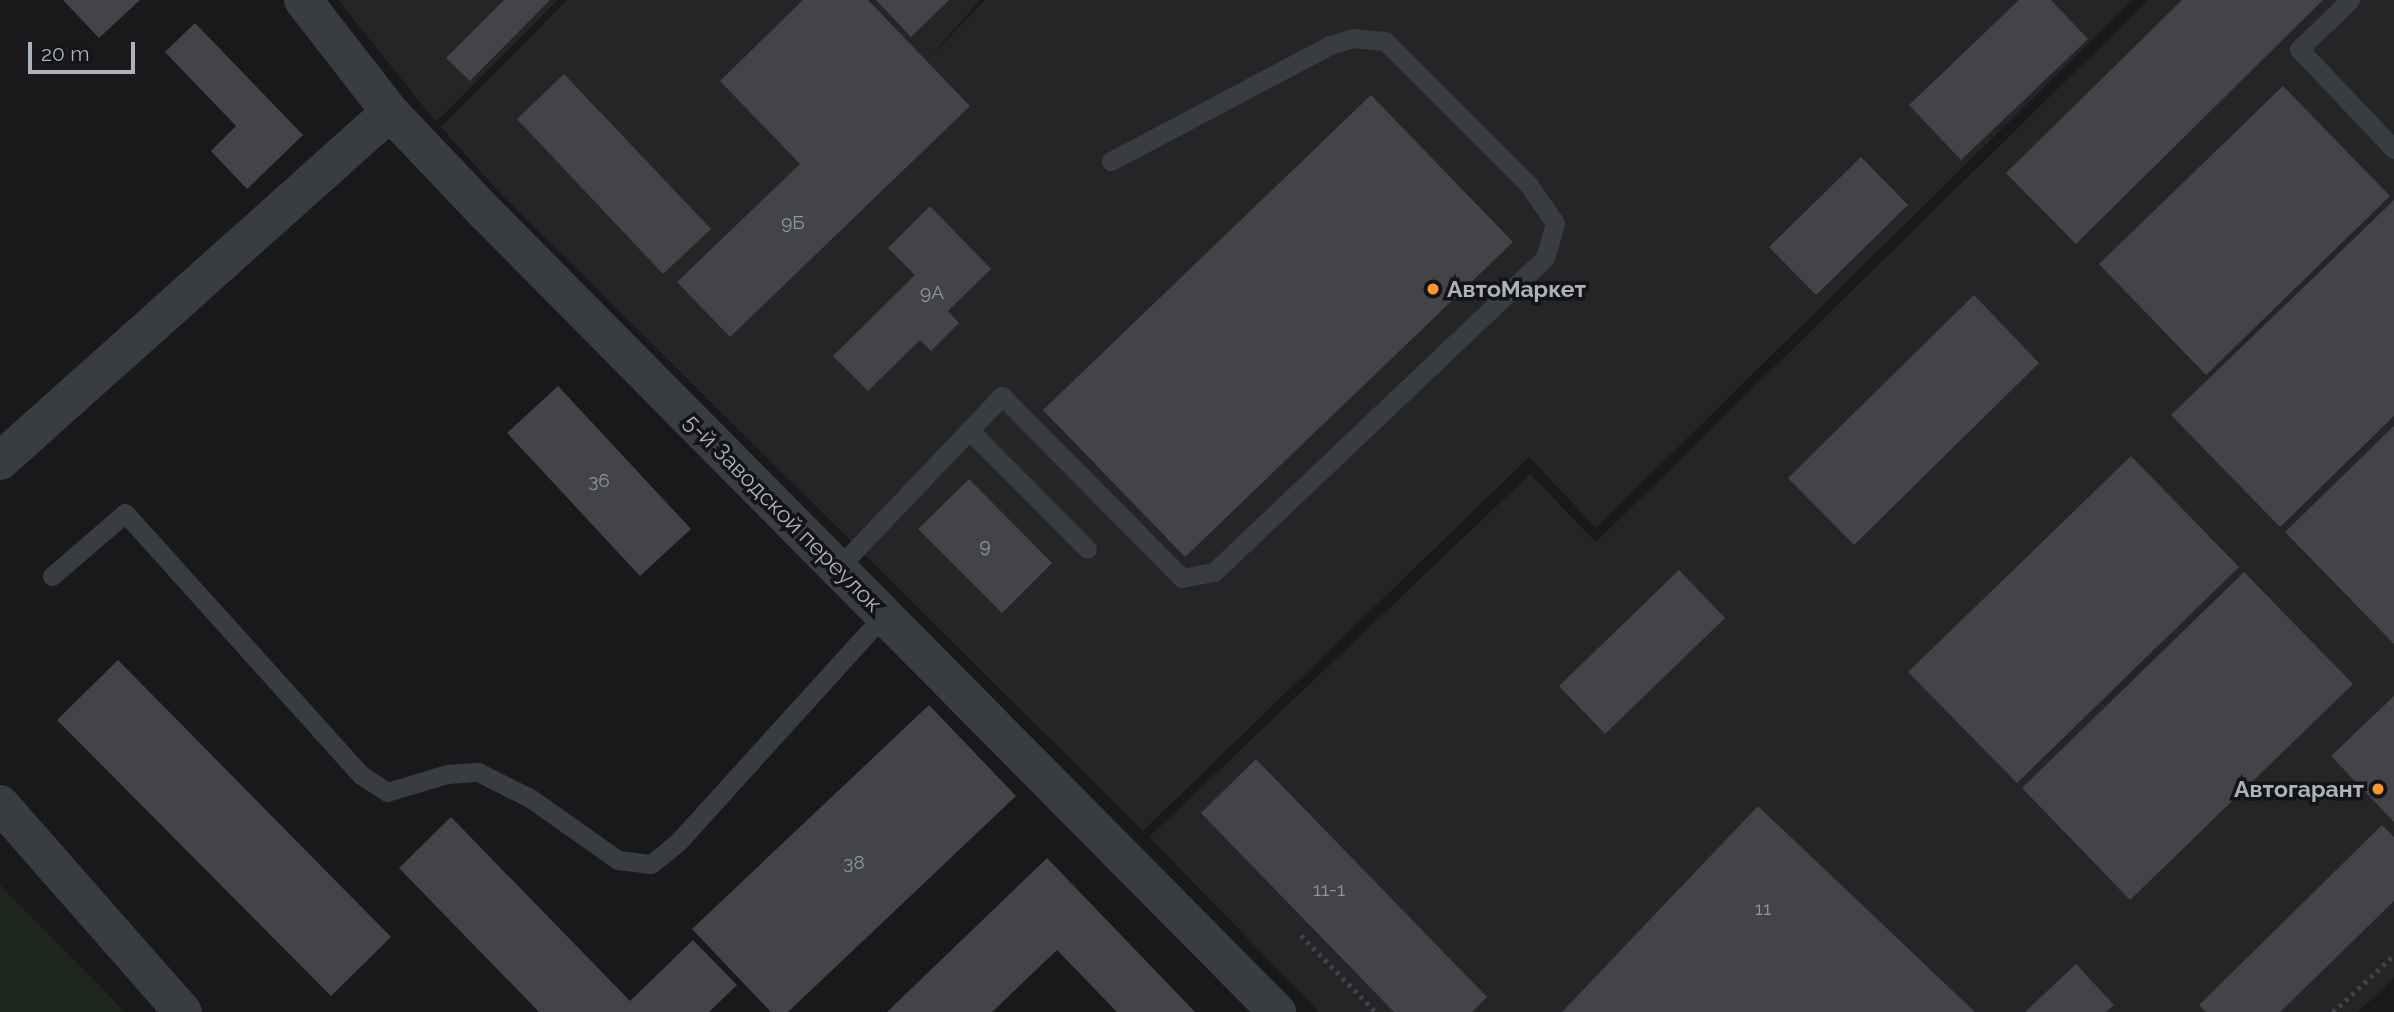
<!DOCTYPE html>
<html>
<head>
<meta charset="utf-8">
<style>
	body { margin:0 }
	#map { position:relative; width:2394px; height:1012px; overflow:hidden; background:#19191b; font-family:Raleway,sans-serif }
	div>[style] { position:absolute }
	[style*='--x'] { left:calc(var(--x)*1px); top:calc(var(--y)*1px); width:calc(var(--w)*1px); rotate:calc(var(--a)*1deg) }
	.built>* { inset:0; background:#252528 }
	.green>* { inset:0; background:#1e271e }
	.building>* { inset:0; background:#434448 }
	.path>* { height:4.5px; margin-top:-2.25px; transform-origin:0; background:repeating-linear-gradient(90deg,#3f4347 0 3.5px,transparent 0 8.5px) }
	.service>* { height:19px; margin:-9.5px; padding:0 9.5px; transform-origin:9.5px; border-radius:9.5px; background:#393c40 }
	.minor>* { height:38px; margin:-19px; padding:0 19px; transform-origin:19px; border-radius:19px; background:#393c40 }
	.tertiary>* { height:38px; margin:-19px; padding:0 19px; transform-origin:19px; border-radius:19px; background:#393c40 }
	.dots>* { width:19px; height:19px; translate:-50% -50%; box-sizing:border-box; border:4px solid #141416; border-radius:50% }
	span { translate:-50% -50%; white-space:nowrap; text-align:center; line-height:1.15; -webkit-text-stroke:7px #141416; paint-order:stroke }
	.number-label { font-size:19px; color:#90969e }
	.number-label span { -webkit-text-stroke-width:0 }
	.poi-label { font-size:23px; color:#aab2bb; font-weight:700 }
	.left { translate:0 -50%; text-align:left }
	.right { translate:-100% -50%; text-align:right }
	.street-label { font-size:23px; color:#aab2bb }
	.scale { position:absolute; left:28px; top:42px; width:107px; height:32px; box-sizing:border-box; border:4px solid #aab2bb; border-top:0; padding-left:9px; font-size:21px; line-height:24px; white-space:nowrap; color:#aab2bb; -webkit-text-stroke:5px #141416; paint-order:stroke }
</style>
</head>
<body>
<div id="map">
	<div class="built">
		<div style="clip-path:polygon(338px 0,558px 0,436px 122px)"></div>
		<div style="clip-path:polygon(567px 0,869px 0,875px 5px,871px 0,980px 0,929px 58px,985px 0,2133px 0,1596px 528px,1529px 457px,1143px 831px,496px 189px,441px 127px)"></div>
		<div style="clip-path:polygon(2148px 0,2394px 0,2394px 978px,2358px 1012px,1319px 1012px,1149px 837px,1530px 474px,1596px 542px)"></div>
	</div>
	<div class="green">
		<div style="clip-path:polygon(0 885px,125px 1012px,0 1012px)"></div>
	</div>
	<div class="building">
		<div style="clip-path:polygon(63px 0,140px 0,99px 38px)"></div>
		<div style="clip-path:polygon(504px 0,550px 0,470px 81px,446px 58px)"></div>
		<div style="clip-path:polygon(803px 0,868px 0,970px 106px,730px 337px,677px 282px,800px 164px,720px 81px)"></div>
		<div style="clip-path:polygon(876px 0,949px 0,911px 37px)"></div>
		<div style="clip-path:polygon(2019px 0,2051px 0,2088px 39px,1961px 160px,1909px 105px)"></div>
		<div style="clip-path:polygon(2182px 0,2323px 0,2076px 244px,2006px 173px)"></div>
		<div style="clip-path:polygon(195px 23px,303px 135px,247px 189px,211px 151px,236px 126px,165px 52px)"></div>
		<div style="clip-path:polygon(564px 74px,711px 229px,663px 274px,517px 119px)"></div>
		<div style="clip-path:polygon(2283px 86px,2390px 196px,2206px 375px,2099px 264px)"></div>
		<div style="clip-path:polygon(1371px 95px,1513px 242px,1185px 557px,1043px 410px)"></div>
		<div style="clip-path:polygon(1861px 157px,1908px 205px,1816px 295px,1769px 247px)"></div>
		<div style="clip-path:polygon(2394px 200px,2394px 416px,2280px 527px,2171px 415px)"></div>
		<div style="clip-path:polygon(930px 206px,991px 269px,948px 311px,959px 323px,931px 351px,920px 340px,868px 391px,833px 356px,915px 275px,888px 248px)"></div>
		<div style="clip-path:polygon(1974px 295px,2039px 363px,1854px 545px,1788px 478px)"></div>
		<div style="clip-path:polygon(558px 386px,691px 529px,640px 576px,507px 433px)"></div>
		<div style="clip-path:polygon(2394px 426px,2394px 644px,2285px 532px)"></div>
		<div style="clip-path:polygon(2131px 456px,2239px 567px,2017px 783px,1908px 672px)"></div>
		<div style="clip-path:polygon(969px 479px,1052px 563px,1002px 613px,918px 529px)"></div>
		<div style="clip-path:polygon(1679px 570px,1725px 618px,1605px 734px,1559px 686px)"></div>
		<div style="clip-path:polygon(2244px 572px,2353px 684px,2130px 900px,2022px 788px)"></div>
		<div style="clip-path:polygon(118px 660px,391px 937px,331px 996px,57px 720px)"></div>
		<div style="clip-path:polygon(2394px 696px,2394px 822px,2331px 756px)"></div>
		<div style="clip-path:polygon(929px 705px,1016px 796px,788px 1012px,771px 1012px,692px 929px)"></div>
		<div style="clip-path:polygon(1256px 759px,1487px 997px,1472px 1012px,1394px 1012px,1201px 813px)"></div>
		<div style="clip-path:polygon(1758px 806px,1975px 1012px,1562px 1012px)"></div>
		<div style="clip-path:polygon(451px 817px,630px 1001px,693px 940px,737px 985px,709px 1012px,539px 1012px,399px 868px)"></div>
		<div style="clip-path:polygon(2382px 825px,2394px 837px,2394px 901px,2280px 1012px,2206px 1012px,2199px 1005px)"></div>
		<div style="clip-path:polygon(1047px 858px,1195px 1012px,1117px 1012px,1057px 950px,992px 1012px,887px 1012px)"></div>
		<div style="clip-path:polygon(2076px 964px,2114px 1005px,2106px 1012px,2025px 1012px)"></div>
	</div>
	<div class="path">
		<div style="--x:1301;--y:935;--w:107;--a:45.8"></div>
		<div style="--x:2333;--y:1012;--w:83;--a:-43.1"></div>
	</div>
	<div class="service">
		<div style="--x:2350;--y:0;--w:71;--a:136.1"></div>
		<div style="--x:2299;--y:49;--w:138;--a:46.5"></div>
		<div style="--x:970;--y:431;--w:166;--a:45.2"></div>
		<div style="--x:838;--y:568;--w:238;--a:-46.4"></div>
		<div style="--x:1002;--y:396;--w:256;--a:45.3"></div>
		<div style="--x:1182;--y:578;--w:33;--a:-11"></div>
		<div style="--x:1214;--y:572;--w:456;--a:-43.5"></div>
		<div style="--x:1545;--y:258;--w:36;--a:-74"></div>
		<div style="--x:1555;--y:223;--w:47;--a:-124.7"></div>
		<div style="--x:1528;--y:184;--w:202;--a:-135"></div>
		<div style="--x:1385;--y:41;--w:32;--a:-175"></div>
		<div style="--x:1353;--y:38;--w:24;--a:163"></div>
		<div style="--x:1330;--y:45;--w:248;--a:152.1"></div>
		<div style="--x:52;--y:576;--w:96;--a:-40.8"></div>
		<div style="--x:125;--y:513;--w:353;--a:48"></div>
		<div style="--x:361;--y:775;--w:31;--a:33"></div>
		<div style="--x:387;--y:792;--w:63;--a:-16.7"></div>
		<div style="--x:447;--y:774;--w:31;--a:-4"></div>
		<div style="--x:478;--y:772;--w:58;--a:26.6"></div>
		<div style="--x:530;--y:798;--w:108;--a:35.2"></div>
		<div style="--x:618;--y:860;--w:33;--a:7"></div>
		<div style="--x:651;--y:864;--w:36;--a:-39"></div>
		<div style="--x:679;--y:841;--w:305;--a:-47.8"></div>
	</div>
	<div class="minor">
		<div style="--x:0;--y:461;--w:523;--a:-41.82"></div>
		<div style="--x:0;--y:804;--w:277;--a:48.7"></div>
	</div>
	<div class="tertiary">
		<div style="--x:303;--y:0;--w:142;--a:52.2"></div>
		<div style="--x:390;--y:112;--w:138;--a:46.5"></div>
		<div style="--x:485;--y:212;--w:1126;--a:45.29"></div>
	</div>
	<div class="dots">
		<div style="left:1433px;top:289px;background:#fc962f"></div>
		<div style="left:2378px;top:789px;background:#fc962f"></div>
	</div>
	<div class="number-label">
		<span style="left:793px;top:223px">9Б</span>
		<span style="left:932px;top:293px">9А</span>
		<span style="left:599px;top:481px">36</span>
		<span style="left:985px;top:546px">9</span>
		<span style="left:854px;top:863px">38</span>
		<span style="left:1329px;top:890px">11-1</span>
		<span style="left:1763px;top:909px">11</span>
	</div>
	<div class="poi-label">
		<span class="left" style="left:1447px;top:289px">АвтоМаркет</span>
		<span class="right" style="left:2364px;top:789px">Автогарант</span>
	</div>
	<div class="street-label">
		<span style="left:783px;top:513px;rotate:45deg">5-й Заводской переулок</span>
	</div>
	<div class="scale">20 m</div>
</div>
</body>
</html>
